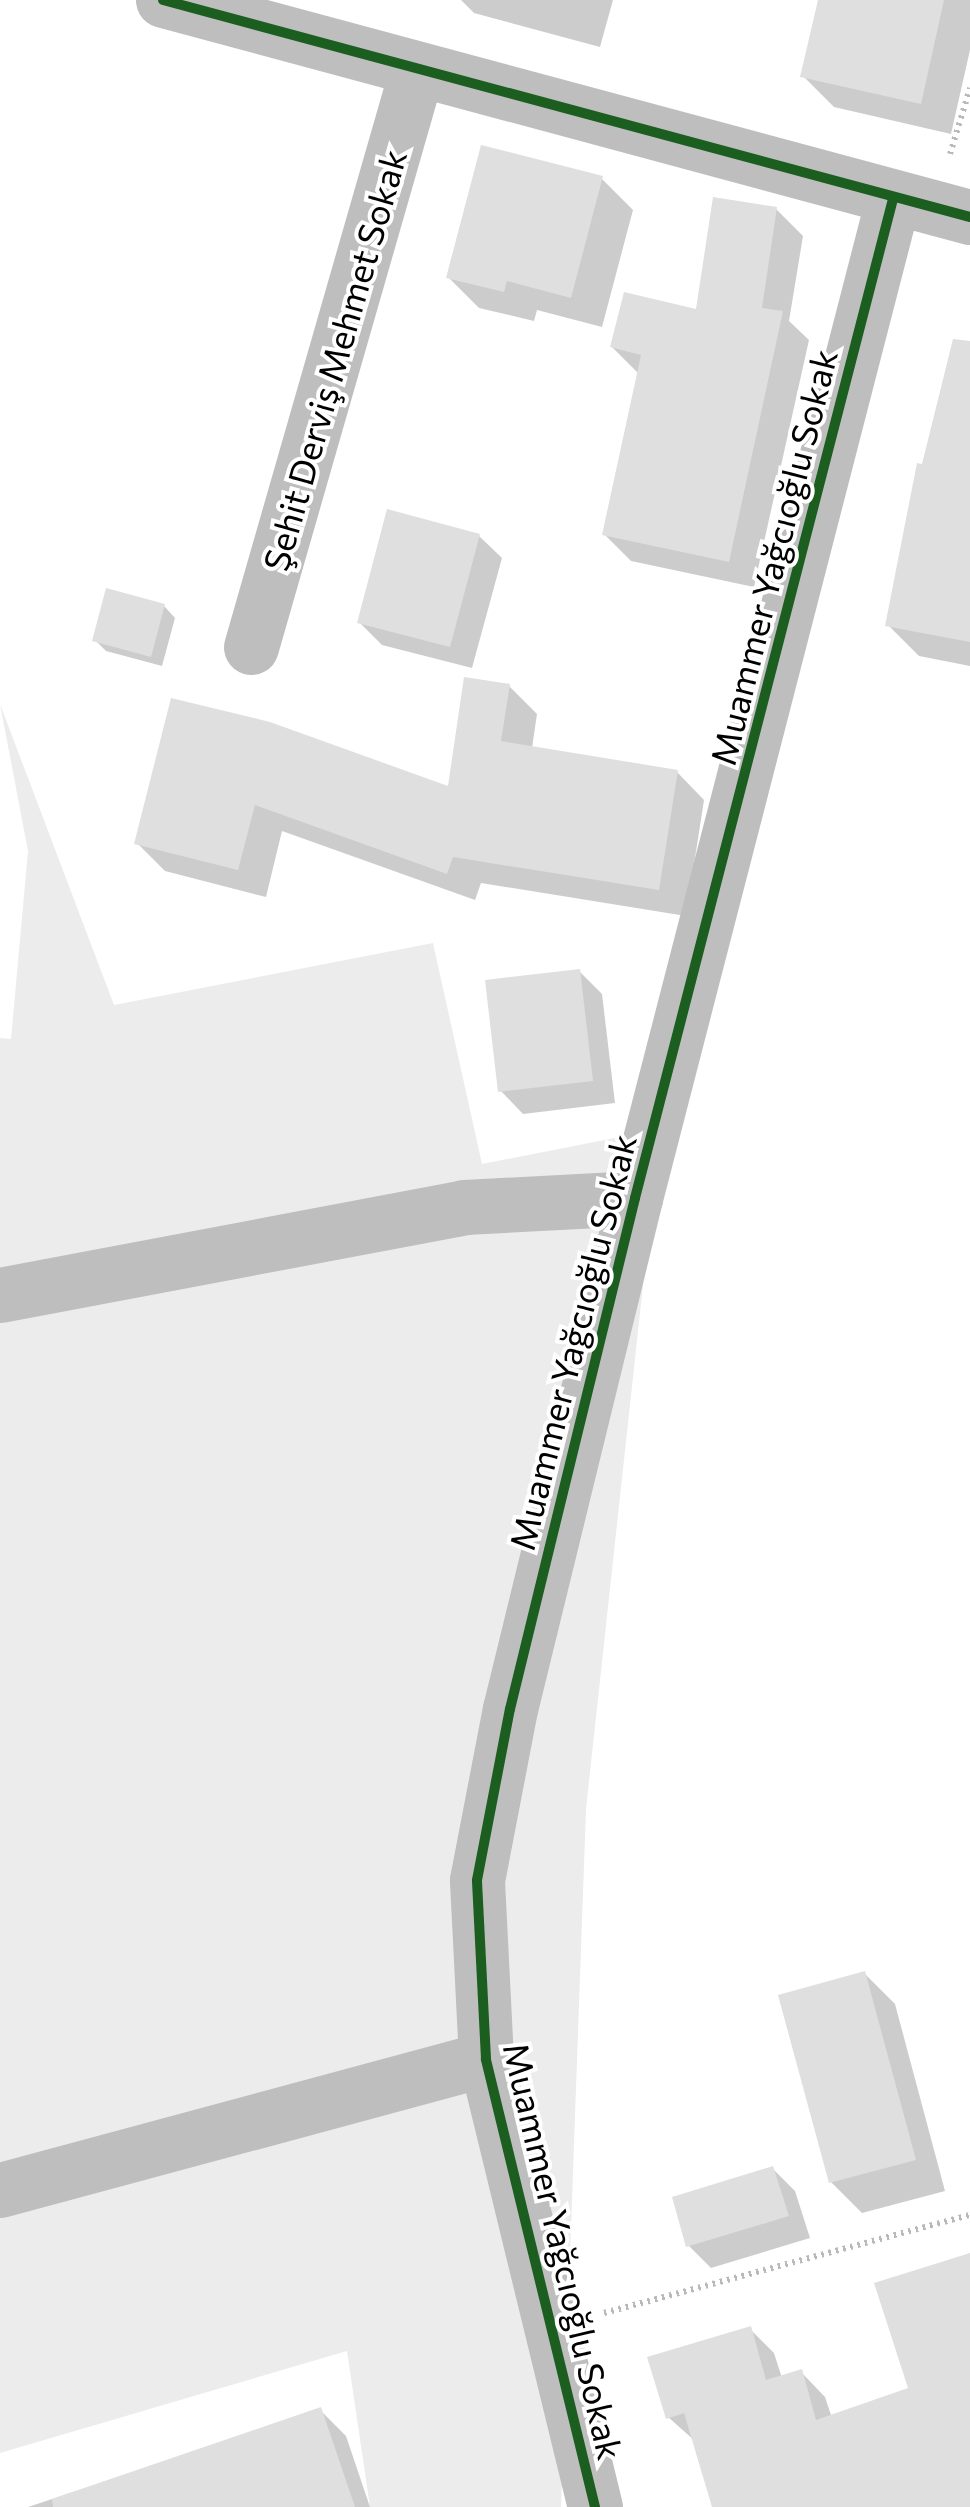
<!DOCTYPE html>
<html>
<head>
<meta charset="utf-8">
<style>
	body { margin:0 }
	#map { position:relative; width:970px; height:2507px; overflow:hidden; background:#fff; font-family:Commissioner,sans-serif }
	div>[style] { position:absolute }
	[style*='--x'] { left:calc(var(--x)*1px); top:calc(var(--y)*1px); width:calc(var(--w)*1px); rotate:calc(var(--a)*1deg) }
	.green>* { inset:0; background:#ececec }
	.shadow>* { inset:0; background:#0003 }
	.building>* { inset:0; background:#dfdfdf }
	.path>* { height:6px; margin-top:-3px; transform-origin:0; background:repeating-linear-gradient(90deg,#b9b9b9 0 2.5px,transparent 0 7.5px) }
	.street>* { height:55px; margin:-27.5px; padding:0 27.5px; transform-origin:27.5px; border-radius:27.5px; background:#bebebe }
	.cycleway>* { height:10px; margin:-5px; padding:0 5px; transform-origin:5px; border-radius:5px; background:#1b5e20 }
	span { translate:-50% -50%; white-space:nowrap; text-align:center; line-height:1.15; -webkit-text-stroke:8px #fff; paint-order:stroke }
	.street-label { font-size:35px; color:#000 }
</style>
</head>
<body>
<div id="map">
	<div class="green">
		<div style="clip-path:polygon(0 704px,114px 1005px,433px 943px,482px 1164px,660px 1129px,586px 1809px,561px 2507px,370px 2507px,347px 2351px,0 2453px,0 1038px,11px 1039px,28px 851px)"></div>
	</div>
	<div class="shadow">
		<div style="clip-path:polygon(461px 0,613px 0,600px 47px,474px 13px)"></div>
		<div style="clip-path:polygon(820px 0,970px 0,970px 50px,951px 134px,834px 107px,803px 76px)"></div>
		<div style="clip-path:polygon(602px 179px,633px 210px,602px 327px,537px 310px,534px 321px,479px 308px,448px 277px)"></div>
		<div style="clip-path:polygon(776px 209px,803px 236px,789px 321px,809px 340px,754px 587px,631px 561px,604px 534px,639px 374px,612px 347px,698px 312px)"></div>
		<div style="clip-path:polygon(970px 356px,970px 666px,919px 656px,888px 625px,924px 467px)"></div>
		<div style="clip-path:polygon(479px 536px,502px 558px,472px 668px,382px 645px,359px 622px)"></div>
		<div style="clip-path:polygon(164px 606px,175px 618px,162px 666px,106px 651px,95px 640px)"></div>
		<div style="clip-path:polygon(509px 686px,537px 714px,532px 748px,677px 772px,704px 800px,686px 916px,481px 883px,475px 900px,282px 831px,266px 897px,165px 871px,137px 843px,173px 701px,450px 789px)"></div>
		<div style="clip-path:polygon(579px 971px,602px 994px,615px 1103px,523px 1114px,501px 1091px)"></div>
		<div style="clip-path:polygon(864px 1973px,895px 2004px,945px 2191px,862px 2213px,831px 2182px)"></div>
		<div style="clip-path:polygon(772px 2168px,795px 2191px,810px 2238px,711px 2268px,688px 2245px)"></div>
		<div style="clip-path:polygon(970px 2255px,970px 2507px,715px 2507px,695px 2441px,668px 2417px,750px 2329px,774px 2353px,782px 2378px,801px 2372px,825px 2397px,832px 2418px,911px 2390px)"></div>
		<div style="clip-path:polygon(320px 2410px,346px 2436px,370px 2507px,28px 2507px)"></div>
	</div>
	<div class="building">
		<div style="clip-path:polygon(818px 0,944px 0,921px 104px,800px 77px)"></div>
		<div style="clip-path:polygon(481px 145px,603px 176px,571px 298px,507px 281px,504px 292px,446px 278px)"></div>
		<div style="clip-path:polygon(713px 197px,777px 207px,762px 308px,783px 311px,729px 562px,602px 535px,641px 355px,610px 347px,624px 292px,696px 309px)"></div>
		<div style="clip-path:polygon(953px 339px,970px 341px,970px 642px,885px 626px,917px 463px,922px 464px)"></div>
		<div style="clip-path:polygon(387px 509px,480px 534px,450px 647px,357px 623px)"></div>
		<div style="clip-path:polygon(106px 588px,165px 604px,151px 657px,92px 641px)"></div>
		<div style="clip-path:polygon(464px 677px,510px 684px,501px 741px,678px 770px,659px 890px,453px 857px,447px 874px,255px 805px,238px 870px,134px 844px,171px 698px,270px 722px,448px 786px)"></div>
		<div style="clip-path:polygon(580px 969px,593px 1081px,498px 1092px,485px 980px)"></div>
		<div style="clip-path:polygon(865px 1971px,916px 2160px,829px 2183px,778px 1995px)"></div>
		<div style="clip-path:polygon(773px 2166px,789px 2216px,686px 2247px,672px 2197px)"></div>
		<div style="clip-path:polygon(970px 2253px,970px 2507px,712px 2507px,684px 2413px,666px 2419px,647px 2357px,751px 2326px,766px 2380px,802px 2369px,816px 2420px,908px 2388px,874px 2283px)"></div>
		<div style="clip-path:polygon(321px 2407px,355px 2507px,53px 2507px,52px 2499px)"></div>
	</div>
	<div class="path">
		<div style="--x:950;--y:154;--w:69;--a:-73.1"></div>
		<div style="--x:604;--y:2313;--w:379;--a:-15"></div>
	</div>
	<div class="street">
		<div style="--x:163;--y:0;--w:836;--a:15.05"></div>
		<div style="--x:251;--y:647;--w:597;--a:-73.96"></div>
		<div style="--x:0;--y:1295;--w:472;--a:-10.7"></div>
		<div style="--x:464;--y:1207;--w:171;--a:-3"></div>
		<div style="--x:0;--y:2190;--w:503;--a:-15.09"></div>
		<div style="--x:595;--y:2507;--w:461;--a:-103.7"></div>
		<div style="--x:486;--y:2059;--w:179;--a:-92.9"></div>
		<div style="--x:477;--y:1880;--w:174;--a:-79.1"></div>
		<div style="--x:510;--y:1709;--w:526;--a:-76.25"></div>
		<div style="--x:635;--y:1198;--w:1032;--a:-75.52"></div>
	</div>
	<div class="cycleway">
		<div style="--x:163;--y:0;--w:836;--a:15.05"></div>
		<div style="--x:595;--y:2507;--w:461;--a:-103.7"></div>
		<div style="--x:486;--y:2059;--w:179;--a:-92.9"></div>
		<div style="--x:477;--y:1880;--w:174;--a:-79.1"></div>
		<div style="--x:510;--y:1709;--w:526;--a:-76.25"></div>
		<div style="--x:635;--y:1198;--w:1032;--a:-75.52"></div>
	</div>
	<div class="street-label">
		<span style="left:334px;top:360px;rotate:-74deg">Şehit Derviş Mehmet Sokak</span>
		<span style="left:773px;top:557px;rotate:-76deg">Muammer Yağcıoğlu Sokak</span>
		<span style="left:572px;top:1342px;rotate:-76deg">Muammer Yağcıoğlu Sokak</span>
		<span style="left:564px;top:2251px;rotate:77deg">Muammer Yağcıoğlu Sokak</span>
	</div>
</div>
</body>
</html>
